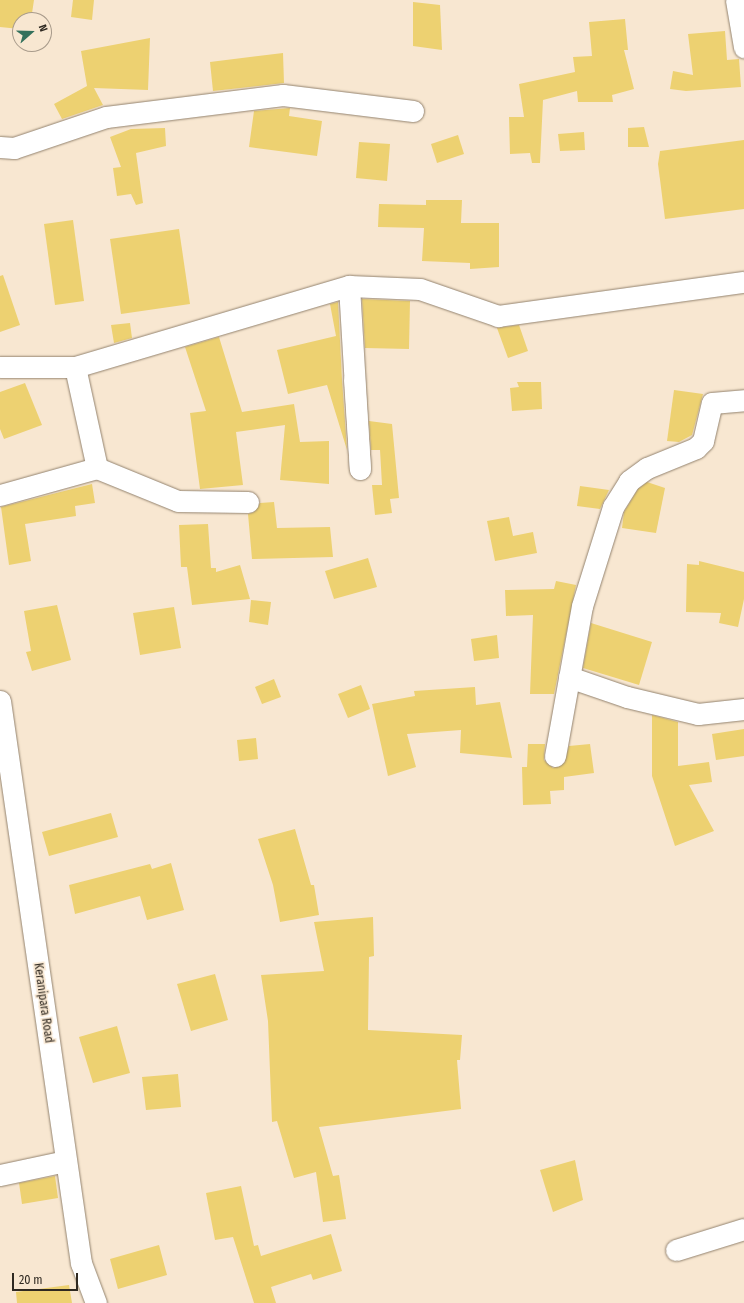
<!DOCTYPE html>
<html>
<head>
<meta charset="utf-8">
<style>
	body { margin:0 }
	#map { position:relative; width:744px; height:1303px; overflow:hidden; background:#f8e7d1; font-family:"Fira Sans Condensed",sans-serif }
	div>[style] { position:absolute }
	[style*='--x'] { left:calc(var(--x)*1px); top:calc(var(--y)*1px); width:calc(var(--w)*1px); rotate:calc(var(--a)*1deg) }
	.building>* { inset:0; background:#edd171 }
	.roads { filter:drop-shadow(0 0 1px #93836f) drop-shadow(0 0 1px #93836f) }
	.street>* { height:21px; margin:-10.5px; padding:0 10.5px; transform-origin:10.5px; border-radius:10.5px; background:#fff }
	span { translate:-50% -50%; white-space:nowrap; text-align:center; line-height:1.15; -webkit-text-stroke:3px #f8e7d1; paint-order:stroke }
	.street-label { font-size:12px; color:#2f2921 }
	.north { position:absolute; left:12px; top:12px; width:40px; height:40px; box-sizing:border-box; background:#f8e7d1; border:1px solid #a89b8b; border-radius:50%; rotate:70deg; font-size:11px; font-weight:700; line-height:16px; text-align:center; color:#2f2921 }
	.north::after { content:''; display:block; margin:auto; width:14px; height:18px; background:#34715c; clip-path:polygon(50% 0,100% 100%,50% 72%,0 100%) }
	.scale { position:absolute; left:12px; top:1273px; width:66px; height:18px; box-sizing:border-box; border:2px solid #2f2921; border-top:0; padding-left:5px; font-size:12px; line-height:14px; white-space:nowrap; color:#2f2921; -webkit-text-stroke:3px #f8e7d1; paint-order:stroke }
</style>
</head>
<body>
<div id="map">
	<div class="building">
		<div style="clip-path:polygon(0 0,34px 0,31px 20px,20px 20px,20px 29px,0 27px)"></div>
		<div style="clip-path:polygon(73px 0,94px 0,92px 20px,71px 17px)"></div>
		<div style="clip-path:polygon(413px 2px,440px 5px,442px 50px,413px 46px)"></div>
		<div style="clip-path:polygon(625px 19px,628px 50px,624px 50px,634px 89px,612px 95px,613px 102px,578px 102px,577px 91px,543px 100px,540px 163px,532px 163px,530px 153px,510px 154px,509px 117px,524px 117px,519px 84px,575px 72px,573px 57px,592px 56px,589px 22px)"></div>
		<div style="clip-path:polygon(725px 31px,727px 60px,739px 59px,741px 87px,686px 91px,670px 89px,673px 71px,693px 75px,688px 34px)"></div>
		<div style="clip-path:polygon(150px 38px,148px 90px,94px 88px,103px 105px,62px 119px,54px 104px,87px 86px,81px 51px)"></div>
		<div style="clip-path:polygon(283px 53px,284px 83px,213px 91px,210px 62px)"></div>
		<div style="clip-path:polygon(290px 108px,289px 116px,322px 121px,317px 156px,249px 147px,254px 111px)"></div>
		<div style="clip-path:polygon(644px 127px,649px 147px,628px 147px,628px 128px)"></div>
		<div style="clip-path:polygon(165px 128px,166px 146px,136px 153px,143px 203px,136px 205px,131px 194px,117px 196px,113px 168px,121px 167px,110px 137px,131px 129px)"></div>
		<div style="clip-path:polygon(584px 132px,585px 150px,560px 151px,558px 134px)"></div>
		<div style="clip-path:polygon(458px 135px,464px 154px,437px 163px,431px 144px)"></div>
		<div style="clip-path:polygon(744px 140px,744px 209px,665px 219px,658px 164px,660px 151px)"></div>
		<div style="clip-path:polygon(359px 142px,390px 144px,387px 181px,356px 178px)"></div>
		<div style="clip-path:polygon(426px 200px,462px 200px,461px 223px,499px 223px,499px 267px,470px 269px,470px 263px,422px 261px,424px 228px,378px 227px,379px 204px,426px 205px)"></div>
		<div style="clip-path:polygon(73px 220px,84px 301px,55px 305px,44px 224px)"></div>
		<div style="clip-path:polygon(179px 229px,190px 304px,121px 314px,110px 239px)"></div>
		<div style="clip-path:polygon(3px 275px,20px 325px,0 332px,0 276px)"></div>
		<div style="clip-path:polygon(362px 299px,410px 301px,409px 349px,365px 348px)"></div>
		<div style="clip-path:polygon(338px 302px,342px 380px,347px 450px,327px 385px,288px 394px,277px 350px,336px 336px,330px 304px)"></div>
		<div style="clip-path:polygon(130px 323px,132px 338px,114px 343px,111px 325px)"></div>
		<div style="clip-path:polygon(519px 325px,528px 351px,508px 358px,497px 328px)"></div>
		<div style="clip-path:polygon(219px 337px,242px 412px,294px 404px,300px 442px,329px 441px,329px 484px,280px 480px,285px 425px,236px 432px,243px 485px,200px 489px,190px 413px,206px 411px,185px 347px)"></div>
		<div style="clip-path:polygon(517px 382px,541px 382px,542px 409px,512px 411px,510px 388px,519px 387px)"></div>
		<div style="clip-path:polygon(25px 383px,42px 425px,4px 439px,0 429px,0 392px)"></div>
		<div style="clip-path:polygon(674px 390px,703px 394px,692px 435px,679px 442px,667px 441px)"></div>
		<div style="clip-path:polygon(369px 421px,392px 424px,399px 498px,390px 499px,392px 513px,375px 515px,372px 485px,382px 485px,380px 450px,371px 450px)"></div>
		<div style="clip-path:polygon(647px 482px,665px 488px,656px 533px,622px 528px,624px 512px,638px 489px)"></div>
		<div style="clip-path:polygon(92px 484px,95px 503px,75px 506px,76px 516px,25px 524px,31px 561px,9px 565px,1px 507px)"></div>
		<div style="clip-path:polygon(580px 486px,609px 490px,600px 509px,577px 506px)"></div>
		<div style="clip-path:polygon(274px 502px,277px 528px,330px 527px,333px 557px,252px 559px,248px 514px,254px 512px,260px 503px)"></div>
		<div style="clip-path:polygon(509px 517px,513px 536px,533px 532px,537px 553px,495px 561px,487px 521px)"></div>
		<div style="clip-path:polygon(208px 524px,211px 568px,216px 568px,216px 572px,240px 565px,250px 599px,192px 605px,187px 567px,181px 567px,179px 525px)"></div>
		<div style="clip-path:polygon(368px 558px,377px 587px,334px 599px,325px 571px)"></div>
		<div style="clip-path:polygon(699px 561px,744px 572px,744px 599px,738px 627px,719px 623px,721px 613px,686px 612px,687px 564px,699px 565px)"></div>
		<div style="clip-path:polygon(556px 581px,576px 585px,554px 694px,530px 694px,533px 615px,506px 616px,505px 590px,554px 589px)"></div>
		<div style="clip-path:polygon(251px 600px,271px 602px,268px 625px,249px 622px)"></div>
		<div style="clip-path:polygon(57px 605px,71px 660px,32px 671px,26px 652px,31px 651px,24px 611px)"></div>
		<div style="clip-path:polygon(174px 607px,181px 648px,140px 655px,133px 613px)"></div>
		<div style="clip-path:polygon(591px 623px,652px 642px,639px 685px,583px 668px)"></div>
		<div style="clip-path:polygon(497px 635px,499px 658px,474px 661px,471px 639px)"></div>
		<div style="clip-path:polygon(274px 679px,281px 697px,262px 704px,255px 687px)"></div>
		<div style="clip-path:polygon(361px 685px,370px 709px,348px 718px,338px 694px)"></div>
		<div style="clip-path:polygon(475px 687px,476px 705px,500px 702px,512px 758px,460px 753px,461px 730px,407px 734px,416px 767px,388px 776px,372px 704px,415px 696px,414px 691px)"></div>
		<div style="clip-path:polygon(652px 715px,678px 722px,678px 766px,709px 762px,712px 782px,689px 785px,714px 831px,675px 846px,652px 776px)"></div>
		<div style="clip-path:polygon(744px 729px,744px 756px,716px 760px,712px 734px)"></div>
		<div style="clip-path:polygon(256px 738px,258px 759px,239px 761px,237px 740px)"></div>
		<div style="clip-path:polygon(528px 744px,545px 744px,544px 760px,553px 768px,564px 763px,569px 746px,590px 744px,594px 773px,564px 777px,564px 790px,550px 791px,551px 804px,523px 805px,522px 767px,527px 767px)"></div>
		<div style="clip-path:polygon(111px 813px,118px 837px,49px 856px,42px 832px)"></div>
		<div style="clip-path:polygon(295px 829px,311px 885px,314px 885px,319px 915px,280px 922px,273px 885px,258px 839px)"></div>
		<div style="clip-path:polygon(171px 863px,184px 910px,147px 920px,140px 896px,75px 914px,69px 885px,150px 864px,152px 869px)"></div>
		<div style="clip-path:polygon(373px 917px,374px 956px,369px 957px,368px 1030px,462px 1035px,460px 1060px,457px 1060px,461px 1109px,319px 1127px,333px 1176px,339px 1175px,346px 1219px,323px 1222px,316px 1172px,294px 1178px,277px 1121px,272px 1122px,268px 1021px,261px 975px,324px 971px,314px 922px)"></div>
		<div style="clip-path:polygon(215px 974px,228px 1020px,191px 1031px,177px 984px)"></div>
		<div style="clip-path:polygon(117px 1026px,130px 1073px,93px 1083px,79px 1037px)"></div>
		<div style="clip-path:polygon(178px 1074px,181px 1107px,146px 1110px,142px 1077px)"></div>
		<div style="clip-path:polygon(575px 1160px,583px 1200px,553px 1212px,540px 1170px)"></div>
		<div style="clip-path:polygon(55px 1176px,58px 1198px,22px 1204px,19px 1183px)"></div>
		<div style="clip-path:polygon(241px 1186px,254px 1246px,258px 1245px,261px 1256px,331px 1234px,342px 1271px,313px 1280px,311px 1274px,271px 1287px,276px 1303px,254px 1303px,233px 1237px,215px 1240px,206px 1193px)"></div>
		<div style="clip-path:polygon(159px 1245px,167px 1275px,118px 1289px,110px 1259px)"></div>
		<div style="clip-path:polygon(69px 1285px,72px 1303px,17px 1303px,16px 1292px)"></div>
	</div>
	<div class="roads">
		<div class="street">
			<div style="--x:736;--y:0;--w:48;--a:80.3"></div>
			<div style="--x:0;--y:147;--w:14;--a:4"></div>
			<div style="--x:14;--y:148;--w:97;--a:-18.6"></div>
			<div style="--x:106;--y:117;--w:178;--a:-7.1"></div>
			<div style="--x:283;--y:95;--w:131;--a:7"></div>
			<div style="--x:349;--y:286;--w:183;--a:86.6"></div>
			<div style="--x:360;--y:469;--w:90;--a:-93.8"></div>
			<div style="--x:0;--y:367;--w:75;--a:0"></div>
			<div style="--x:75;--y:367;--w:286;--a:-16.5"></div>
			<div style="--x:349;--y:286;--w:71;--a:2.4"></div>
			<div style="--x:420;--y:289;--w:83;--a:19.1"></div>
			<div style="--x:498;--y:316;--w:248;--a:-7.9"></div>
			<div style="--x:97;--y:468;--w:87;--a:22.2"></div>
			<div style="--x:178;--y:501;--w:70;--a:0.8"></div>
			<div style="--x:0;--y:495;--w:101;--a:-15.6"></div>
			<div style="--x:97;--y:468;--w:103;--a:-102.3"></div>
			<div style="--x:569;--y:677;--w:61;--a:19"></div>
			<div style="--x:627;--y:697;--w:73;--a:13.5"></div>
			<div style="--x:698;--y:714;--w:46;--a:-6.2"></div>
			<div style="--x:0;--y:701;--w:568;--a:81.8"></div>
			<div style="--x:81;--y:1263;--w:43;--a:69.4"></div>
			<div style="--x:555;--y:756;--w:152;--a:-79.8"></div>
			<div style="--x:582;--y:606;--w:104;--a:-72.6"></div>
			<div style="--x:613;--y:507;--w:31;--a:-58"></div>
			<div style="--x:629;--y:481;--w:22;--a:-36"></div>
			<div style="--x:647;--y:468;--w:53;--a:-22.2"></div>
			<div style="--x:696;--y:448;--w:10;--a:-45"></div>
			<div style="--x:703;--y:441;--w:39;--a:-77"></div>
			<div style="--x:712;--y:403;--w:32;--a:-5"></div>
			<div style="--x:0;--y:1175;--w:67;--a:-12"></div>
			<div style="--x:676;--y:1250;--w:71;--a:-17.2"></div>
		</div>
	</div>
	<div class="street-label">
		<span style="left:43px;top:1003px;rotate:82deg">Keranipara Road</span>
	</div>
	<div class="north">N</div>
	<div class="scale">20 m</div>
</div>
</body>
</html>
